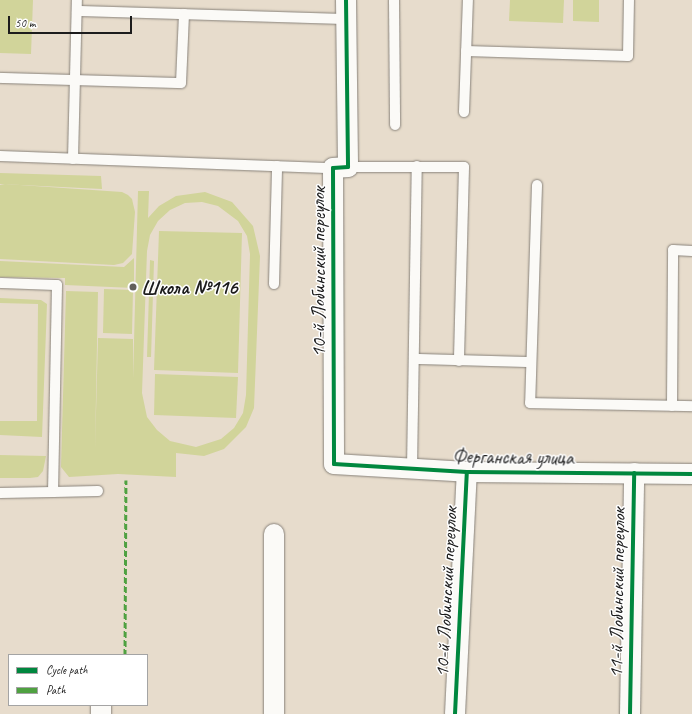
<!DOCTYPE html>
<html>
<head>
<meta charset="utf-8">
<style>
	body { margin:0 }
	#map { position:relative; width:692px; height:714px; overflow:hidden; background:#e7dccc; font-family:Caveat,sans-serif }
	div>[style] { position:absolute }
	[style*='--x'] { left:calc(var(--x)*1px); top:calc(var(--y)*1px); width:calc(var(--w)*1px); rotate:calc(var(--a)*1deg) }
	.green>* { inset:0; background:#d1d49a }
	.roads { filter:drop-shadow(0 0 1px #88827a) drop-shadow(0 0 1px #88827a) }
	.service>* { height:10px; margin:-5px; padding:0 5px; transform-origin:5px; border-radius:5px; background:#fbfaf7 }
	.minor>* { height:20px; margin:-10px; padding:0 10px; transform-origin:10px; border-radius:10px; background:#fbfaf7 }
	.quiet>* { height:3px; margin-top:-1.5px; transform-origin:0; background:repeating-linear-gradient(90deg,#4fa141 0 6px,transparent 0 9px) }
	.cycleway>* { height:4px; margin:-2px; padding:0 2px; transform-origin:2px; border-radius:2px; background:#00873e }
	.dots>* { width:11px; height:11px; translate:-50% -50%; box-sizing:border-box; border:2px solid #fff; border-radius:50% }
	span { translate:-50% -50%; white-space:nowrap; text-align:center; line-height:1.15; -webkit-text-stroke:3px #fff; paint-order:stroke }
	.street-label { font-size:20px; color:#1c1c1c }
	.poi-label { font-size:20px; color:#1c1c1c; font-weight:700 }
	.left { translate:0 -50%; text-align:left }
	.legend { position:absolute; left:8px; top:654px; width:140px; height:52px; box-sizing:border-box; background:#fff; border:1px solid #a4a4a4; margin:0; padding:5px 7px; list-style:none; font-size:12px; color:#1c1c1c }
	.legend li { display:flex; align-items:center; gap:8px; height:20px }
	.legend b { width:20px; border:1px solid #a4a4a4 }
	.scale { position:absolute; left:8px; top:16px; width:124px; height:18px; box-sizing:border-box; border:2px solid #1c1c1c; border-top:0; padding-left:5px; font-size:12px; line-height:14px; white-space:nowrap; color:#1c1c1c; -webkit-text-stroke:3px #fff; paint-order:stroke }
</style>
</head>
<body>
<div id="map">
	<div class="green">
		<div style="clip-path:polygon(0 0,33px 0,31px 54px,0 53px)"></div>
		<div style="clip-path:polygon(510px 0,564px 0,563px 23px,509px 21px)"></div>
		<div style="clip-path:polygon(573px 0,599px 0,599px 22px,573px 21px)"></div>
		<div style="clip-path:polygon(0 173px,101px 176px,102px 189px,0 184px)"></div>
		<div style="clip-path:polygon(5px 184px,122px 192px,128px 195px,132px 199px,135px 212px,132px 254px,123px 263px,114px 265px,0 259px,0 185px)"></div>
		<div style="clip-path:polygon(evenodd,138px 191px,149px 191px,148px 218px,159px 206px,176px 196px,205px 192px,232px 202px,253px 226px,260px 256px,254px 408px,246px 427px,224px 449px,204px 456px,176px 453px,176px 477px,118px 474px,69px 477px,61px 467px,66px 291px,98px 292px,95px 450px,98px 338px,133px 339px,133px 379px,138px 191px,202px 202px,218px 206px,238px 221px,247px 236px,250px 254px,246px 395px,243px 413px,234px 428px,221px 439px,196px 447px,170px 441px,157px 430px,147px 417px,142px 393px,147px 251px,150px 235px,158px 221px,170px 210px,185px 203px,202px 202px)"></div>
		<div style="clip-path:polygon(159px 231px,242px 233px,238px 373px,154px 370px)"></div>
		<div style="clip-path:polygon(134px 258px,134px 288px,65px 285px,65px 278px,0 277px,0 261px,124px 267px)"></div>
		<div style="clip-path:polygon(150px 260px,154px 261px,151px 357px,147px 357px)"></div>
		<div style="clip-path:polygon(104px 289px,133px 290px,132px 334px,103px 333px)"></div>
		<div style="clip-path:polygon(0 298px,41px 300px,47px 304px,42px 437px,0 435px,0 421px,37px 421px,38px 304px,0 303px)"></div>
		<div style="clip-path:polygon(155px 374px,238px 377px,236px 418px,154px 415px)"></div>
		<div style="clip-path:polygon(0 455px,46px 456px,43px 471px,38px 477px,30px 478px,0 478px)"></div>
	</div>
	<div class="roads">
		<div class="service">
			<div style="--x:394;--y:0;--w:125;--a:89.5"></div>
			<div style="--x:77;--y:11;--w:270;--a:1.7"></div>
			<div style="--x:466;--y:51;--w:162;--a:1.8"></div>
			<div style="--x:628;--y:56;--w:56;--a:-89"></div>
			<div style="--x:0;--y:78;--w:181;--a:1.6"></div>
			<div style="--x:181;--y:83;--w:69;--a:-87.5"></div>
			<div style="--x:464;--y:112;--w:112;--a:-88"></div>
			<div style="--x:0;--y:156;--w:333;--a:2.1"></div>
			<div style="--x:73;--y:159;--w:159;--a:-88.6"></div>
			<div style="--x:348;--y:167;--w:116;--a:0"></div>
			<div style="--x:464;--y:167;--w:194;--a:91.5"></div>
			<div style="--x:537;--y:185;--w:218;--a:91.8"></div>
			<div style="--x:530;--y:403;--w:162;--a:1.1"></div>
			<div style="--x:0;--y:283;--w:57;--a:2"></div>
			<div style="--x:57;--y:285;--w:207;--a:91.1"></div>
			<div style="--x:53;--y:492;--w:53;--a:178.9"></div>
			<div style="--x:274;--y:284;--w:118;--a:-88.5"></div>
			<div style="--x:415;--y:359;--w:116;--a:1.5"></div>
			<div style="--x:672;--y:406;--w:156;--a:-89.6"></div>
			<div style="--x:673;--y:250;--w:19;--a:3"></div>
			<div style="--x:412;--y:469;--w:303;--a:-89.1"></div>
			<div style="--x:53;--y:492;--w:45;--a:-1.3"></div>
		</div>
		<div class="minor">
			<div style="--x:346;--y:0;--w:167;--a:89.3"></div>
			<div style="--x:348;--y:167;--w:15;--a:176"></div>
			<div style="--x:333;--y:168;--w:296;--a:89.8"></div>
			<div style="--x:334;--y:464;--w:133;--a:3.4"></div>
			<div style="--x:467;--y:472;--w:225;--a:0.5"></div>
			<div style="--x:274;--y:534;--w:180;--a:90"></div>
			<div style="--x:101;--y:714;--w:9;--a:-90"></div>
			<div style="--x:455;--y:714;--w:242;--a:-87.2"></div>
			<div style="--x:630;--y:714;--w:241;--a:-89"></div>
		</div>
	</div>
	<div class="quiet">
		<div style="--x:125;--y:655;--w:175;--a:-89.7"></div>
	</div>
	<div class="cycleway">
		<div style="--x:346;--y:0;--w:167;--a:89.3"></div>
		<div style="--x:348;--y:167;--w:15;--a:176"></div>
		<div style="--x:333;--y:168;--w:296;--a:89.8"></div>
		<div style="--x:334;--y:464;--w:133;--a:3.4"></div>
		<div style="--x:467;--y:472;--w:225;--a:0.5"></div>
		<div style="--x:455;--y:714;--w:242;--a:-87.2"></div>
		<div style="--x:630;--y:714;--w:241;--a:-89"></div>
	</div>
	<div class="dots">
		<div style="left:133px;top:287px;background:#635f5a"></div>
	</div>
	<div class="street-label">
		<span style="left:318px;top:272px;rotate:-90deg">10-й Лобинский переулок</span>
		<span style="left:513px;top:457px;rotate:1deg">Ферганская улица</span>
		<span style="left:446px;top:592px;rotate:-87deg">10-й Лобинский переулок</span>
		<span style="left:617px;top:593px;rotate:-89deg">11-й Лобинский переулок</span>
	</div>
	<div class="poi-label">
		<span class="left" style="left:141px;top:287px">Школа №116</span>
	</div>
	<ul class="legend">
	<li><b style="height:5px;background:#00873e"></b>Cycle path</li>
	<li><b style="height:5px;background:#4fa141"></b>Path</li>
	</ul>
	<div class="scale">50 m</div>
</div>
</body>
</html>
